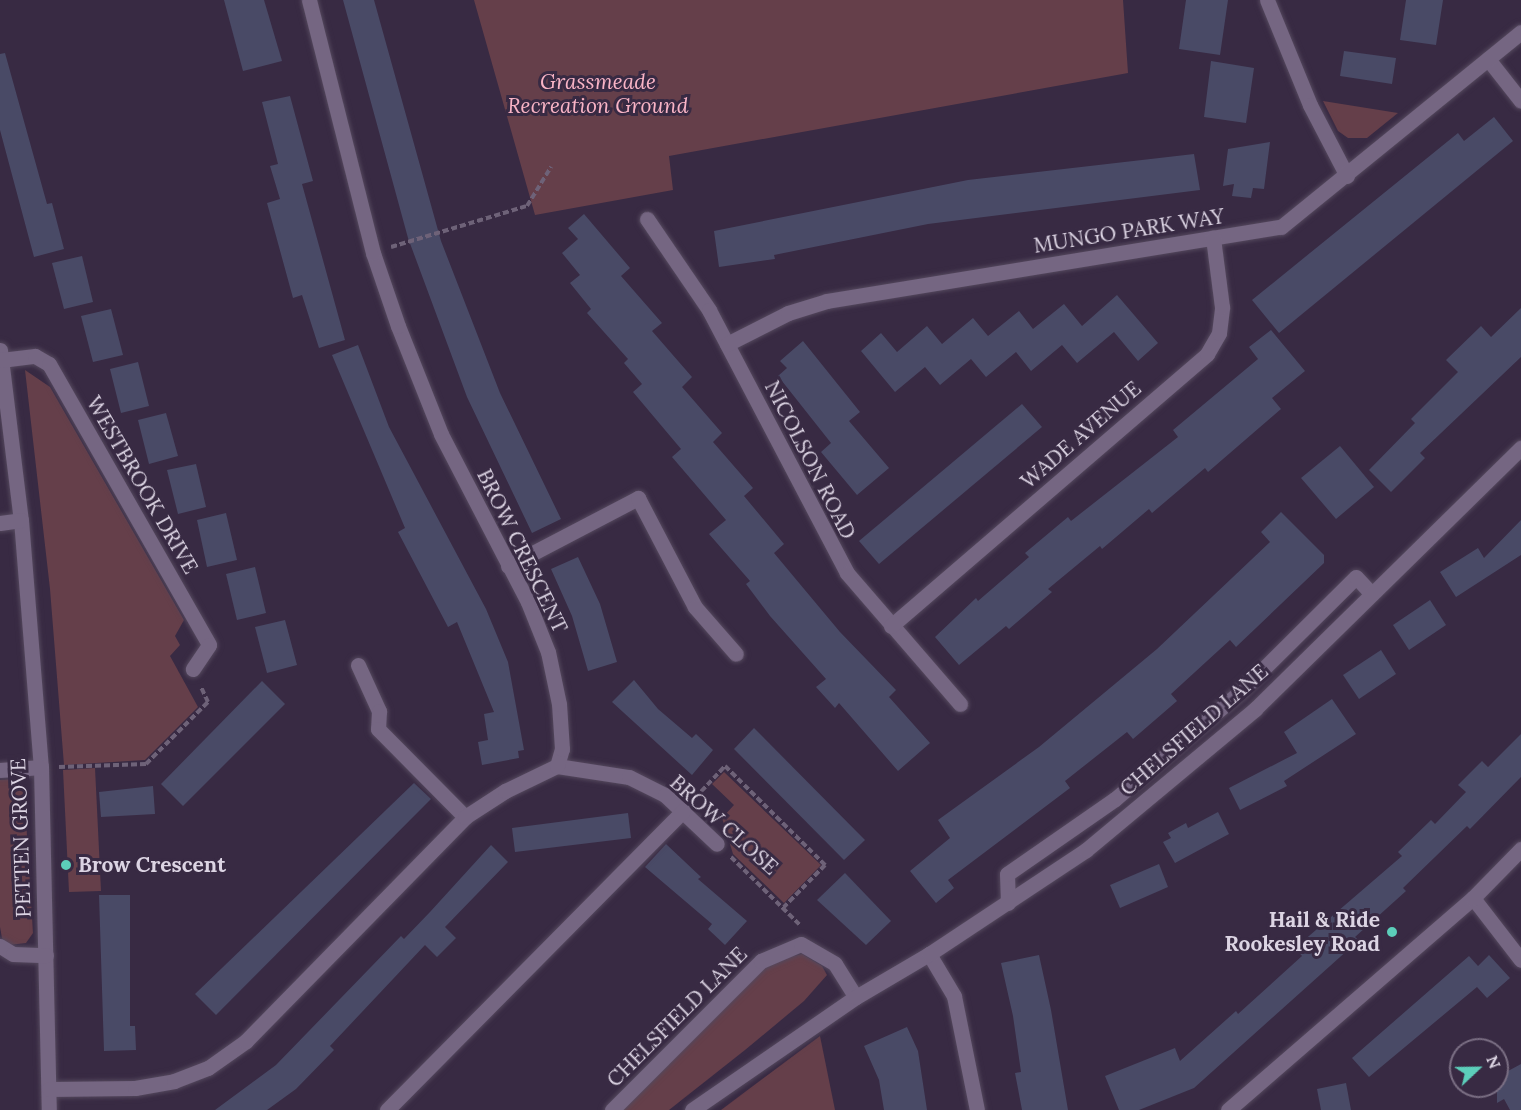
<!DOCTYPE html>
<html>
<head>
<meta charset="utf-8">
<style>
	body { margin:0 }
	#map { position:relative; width:1521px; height:1110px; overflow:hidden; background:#382a43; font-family:Lora,serif }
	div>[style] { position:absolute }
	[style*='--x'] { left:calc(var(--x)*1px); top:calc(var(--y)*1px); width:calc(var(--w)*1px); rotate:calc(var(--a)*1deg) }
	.green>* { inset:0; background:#653f4a }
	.building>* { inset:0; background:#494a66 }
	.path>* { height:4px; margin-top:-2px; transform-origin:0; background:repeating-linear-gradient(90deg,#6e6278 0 6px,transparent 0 9px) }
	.roads { filter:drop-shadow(0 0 2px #54485d) drop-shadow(0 0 2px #54485d) }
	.minor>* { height:15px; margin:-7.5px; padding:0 7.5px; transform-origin:7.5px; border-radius:7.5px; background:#756682 }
	.dots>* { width:16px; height:16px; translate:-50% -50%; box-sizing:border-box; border:3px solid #382a43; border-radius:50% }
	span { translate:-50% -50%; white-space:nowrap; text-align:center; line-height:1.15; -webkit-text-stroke:6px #382a43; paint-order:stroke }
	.park-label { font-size:21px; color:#f9b4c6; font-style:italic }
	.street-label { font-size:21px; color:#dcd4e3 }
	.poi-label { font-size:21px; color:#dcd4e3; font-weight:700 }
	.left { translate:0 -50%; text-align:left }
	.right { translate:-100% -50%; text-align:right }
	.north { position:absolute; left:1449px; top:1038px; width:60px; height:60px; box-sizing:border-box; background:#382a43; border:2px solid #7a6e83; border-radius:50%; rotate:68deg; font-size:16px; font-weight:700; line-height:24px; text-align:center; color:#dcd4e3 }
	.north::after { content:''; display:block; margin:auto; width:21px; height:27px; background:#5cceba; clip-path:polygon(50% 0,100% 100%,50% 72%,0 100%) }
</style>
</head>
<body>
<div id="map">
	<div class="green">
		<div style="clip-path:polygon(474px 0,1123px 0,1128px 73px,669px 156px,673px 190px,535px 215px)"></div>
		<div style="clip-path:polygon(1323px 101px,1398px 113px,1367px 138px,1348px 138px,1338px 131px)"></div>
		<div style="clip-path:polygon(25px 370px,50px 387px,184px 620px,175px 636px,180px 645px,170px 656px,198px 707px,145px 760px,64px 765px,50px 589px)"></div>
		<div style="clip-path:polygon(95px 768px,101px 891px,69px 892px,63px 770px)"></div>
		<div style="clip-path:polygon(724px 772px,821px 865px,784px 903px,733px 854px,722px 818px,734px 805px,712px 784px)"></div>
		<div style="clip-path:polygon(13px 779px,24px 787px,33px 933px,26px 943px,9px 945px,2px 938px,0 927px,0 780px)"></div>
		<div style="clip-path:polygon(802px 954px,822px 966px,827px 975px,804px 1001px,745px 1050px,669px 1110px,614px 1110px,770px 962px)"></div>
		<div style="clip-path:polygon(820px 1036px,835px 1110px,721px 1110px)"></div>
	</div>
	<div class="building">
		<div style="clip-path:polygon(224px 0,264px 0,282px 61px,243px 71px)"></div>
		<div style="clip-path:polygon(343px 0,374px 0,441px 241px,500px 393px,561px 519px,532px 533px,467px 397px,408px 238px)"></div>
		<div style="clip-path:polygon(1186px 0,1228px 0,1220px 55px,1179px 49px)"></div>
		<div style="clip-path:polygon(1406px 0,1443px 0,1436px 45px,1400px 40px)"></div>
		<div style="clip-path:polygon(1344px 51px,1396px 58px,1392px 84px,1340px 76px)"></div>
		<div style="clip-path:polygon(5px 53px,47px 204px,52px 203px,64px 249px,34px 257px,0 130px,0 54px)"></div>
		<div style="clip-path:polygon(1211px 61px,1254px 68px,1246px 123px,1204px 117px)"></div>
		<div style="clip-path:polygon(290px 96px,313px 181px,302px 184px,345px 340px,319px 348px,302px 295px,293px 298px,267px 203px,280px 199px,270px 166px,278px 164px,262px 102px)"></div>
		<div style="clip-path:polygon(1494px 117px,1513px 141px,1279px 333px,1252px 300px,1458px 133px,1464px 141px)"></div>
		<div style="clip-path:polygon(1270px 142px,1264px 189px,1253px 188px,1251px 198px,1232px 196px,1234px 184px,1223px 186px,1228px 149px)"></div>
		<div style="clip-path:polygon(1194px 154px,1200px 190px,928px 224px,774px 255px,775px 259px,719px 267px,714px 231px,968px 180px)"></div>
		<div style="clip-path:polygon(584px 214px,630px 268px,621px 276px,662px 323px,652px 331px,692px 377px,682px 387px,722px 433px,713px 442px,753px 488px,744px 496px,784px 544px,774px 553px,840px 632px,896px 690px,889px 697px,930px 743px,898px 771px,839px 703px,835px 708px,816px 687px,826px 679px,770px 616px,746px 584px,750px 581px,709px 534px,726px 520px,672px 457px,681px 449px,633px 392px,642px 384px,624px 363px,628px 359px,587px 313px,591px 309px,570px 283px,580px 275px,562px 253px,578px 239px,568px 228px)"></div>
		<div style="clip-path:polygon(82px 256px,93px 302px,64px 309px,52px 263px)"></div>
		<div style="clip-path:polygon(1117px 295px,1158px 343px,1138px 361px,1114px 332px,1077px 363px,1062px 345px,1031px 371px,1016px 352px,986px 377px,971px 359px,940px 385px,925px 367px,895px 392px,861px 351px,881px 333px,897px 352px,927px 326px,942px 344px,973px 318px,988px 336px,1019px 311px,1033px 329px,1064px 304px,1082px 326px)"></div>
		<div style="clip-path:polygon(1521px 308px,1521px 357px,1420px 453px,1425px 458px,1391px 492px,1369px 470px,1415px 423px,1411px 419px,1458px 372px,1446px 360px,1481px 326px,1491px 337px)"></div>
		<div style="clip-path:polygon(111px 309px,123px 355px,93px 362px,81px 316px)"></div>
		<div style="clip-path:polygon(1271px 330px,1305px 371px,1272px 398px,1281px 409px,1208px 472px,1205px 468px,1152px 513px,1149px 509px,1102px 549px,1100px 546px,1048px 589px,1052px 592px,1009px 629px,1006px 626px,959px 665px,935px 637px,976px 598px,978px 601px,1029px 557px,1025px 553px,1068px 517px,1071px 521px,1178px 437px,1173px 430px,1258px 359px,1249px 347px)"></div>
		<div style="clip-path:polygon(803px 341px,860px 412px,849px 421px,889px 468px,857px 495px,821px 452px,831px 443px,778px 376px,787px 368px,780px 361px)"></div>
		<div style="clip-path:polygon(358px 345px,389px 427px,486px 609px,508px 662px,524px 750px,518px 751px,519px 758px,482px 765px,478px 742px,488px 740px,484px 714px,494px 712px,457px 622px,448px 627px,398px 532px,405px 528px,332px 355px)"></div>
		<div style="clip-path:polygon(138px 362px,149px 406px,121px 413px,110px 369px)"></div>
		<div style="clip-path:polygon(1022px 404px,1042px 427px,879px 564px,859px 541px)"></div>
		<div style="clip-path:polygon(166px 413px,178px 456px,149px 464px,138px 420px)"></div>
		<div style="clip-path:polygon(1340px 446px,1374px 487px,1336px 519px,1301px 478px)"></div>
		<div style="clip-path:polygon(196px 464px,206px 507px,178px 514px,167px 470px)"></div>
		<div style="clip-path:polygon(1281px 512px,1324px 555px,1324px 563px,1236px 647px,1230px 640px,1171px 694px,1177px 701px,1133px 739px,1127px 732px,1065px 781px,1070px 788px,948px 880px,954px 888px,936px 903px,910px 871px,950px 838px,938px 820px,1039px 747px,1157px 649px,1270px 542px,1261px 532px)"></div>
		<div style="clip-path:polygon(226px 513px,237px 560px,207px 567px,197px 520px)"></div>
		<div style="clip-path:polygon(1521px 520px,1521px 555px,1456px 597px,1440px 572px,1478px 548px,1484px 558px)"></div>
		<div style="clip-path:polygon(578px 557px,600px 604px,617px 662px,588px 671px,572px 616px,551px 569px)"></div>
		<div style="clip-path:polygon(255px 567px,266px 613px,237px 620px,226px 574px)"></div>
		<div style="clip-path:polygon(1430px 600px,1446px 625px,1409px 650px,1393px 625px)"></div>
		<div style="clip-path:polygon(285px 620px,297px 665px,267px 673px,255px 627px)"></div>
		<div style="clip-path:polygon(1381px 650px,1396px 674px,1359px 699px,1343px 675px)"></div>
		<div style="clip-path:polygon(634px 680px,658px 709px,692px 738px,696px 734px,713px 750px,692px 775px,612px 702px)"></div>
		<div style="clip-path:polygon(262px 681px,285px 704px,183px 806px,161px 784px)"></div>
		<div style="clip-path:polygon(1332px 699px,1356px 734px,1284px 781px,1287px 786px,1240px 810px,1229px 788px,1297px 753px,1284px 732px)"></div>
		<div style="clip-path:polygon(754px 728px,865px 840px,844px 860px,734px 749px)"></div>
		<div style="clip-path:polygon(1521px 734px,1521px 777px,1470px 829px,1467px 826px,1403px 888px,1406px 891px,1355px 937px,1359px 940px,1194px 1088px,1139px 1110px,1119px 1110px,1105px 1076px,1175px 1048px,1180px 1061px,1236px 1011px,1238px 1014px,1302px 956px,1295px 948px,1402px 856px,1398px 852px,1431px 820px,1435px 824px,1466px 792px,1458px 785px,1482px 761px,1488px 767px)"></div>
		<div style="clip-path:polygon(414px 783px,431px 799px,216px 1015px,195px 994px)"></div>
		<div style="clip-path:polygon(153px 786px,155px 814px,101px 817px,99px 792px)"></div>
		<div style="clip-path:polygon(1218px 812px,1229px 834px,1175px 863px,1163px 842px,1171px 838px,1168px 833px,1186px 823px,1188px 828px)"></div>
		<div style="clip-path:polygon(628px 813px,631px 838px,515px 852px,512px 828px)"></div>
		<div style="clip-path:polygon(666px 844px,701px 877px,698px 879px,747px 921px,725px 945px,708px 929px,712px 924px,645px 867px)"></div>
		<div style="clip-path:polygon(491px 845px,508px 862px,445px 927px,456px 938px,437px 957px,425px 945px,330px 1046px,334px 1050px,296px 1089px,267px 1110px,215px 1110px,276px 1065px,401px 936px,404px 939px,430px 912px)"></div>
		<div style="clip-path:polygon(1159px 864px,1168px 887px,1120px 908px,1110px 885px)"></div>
		<div style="clip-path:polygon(845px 873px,891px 921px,866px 945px,817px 900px)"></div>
		<div style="clip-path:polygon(99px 895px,130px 895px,130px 1026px,135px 1026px,136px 1050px,104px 1051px)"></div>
		<div style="clip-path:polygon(1039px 955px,1051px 1010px,1068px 1110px,1022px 1110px,1015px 1073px,1021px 1072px,1013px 1016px,1001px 963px)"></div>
		<div style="clip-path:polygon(1489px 955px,1510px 978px,1487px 998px,1477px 987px,1369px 1077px,1352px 1058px,1469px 956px,1478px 966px)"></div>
		<div style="clip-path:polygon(907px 1027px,918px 1051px,927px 1110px,884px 1110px,879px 1080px,864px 1046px)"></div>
		<div style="clip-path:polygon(1521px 1064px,1521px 1110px,1510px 1110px,1504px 1099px,1497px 1103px,1497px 1077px)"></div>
		<div style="clip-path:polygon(1346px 1083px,1351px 1110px,1321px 1110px,1317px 1089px)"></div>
	</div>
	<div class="path">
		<div style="--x:391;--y:247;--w:142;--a:-16.8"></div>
		<div style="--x:527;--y:206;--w:46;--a:-58.4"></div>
		<div style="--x:59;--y:767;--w:87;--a:-2"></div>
		<div style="--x:146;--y:764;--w:88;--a:-45"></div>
		<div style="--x:208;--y:702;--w:17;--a:-115"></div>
		<div style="--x:695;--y:798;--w:44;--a:-46.8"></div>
		<div style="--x:725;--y:766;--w:141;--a:44.7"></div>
		<div style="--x:825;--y:865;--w:59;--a:134.3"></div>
		<div style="--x:731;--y:857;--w:97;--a:44.6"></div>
	</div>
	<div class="roads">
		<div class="minor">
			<div style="--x:1267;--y:0;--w:113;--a:67.7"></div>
			<div style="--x:1310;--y:105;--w:80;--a:62.5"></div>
			<div style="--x:1488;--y:59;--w:53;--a:51.8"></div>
			<div style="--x:647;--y:219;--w:110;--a:55.7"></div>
			<div style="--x:709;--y:310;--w:297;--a:62.3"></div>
			<div style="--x:847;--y:573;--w:173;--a:49.2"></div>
			<div style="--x:727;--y:344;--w:68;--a:-26.9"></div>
			<div style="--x:788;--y:313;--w:41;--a:-17.1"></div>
			<div style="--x:827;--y:301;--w:460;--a:-9.3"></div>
			<div style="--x:1281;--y:227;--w:309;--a:-39.1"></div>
			<div style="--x:0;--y:350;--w:171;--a:83"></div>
			<div style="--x:21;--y:520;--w:248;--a:85.4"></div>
			<div style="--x:41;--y:767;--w:343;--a:88.7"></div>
			<div style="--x:1;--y:360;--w:34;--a:-7"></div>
			<div style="--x:35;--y:356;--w:16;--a:30"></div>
			<div style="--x:49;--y:364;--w:323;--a:60.3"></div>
			<div style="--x:209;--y:645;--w:29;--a:124"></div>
			<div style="--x:0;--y:523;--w:21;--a:-8"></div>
			<div style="--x:508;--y:566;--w:147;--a:-27.6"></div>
			<div style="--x:638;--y:498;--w:123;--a:62.4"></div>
			<div style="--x:695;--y:607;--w:62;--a:48.9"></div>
			<div style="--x:891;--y:626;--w:417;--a:-40.7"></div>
			<div style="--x:1207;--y:354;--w:24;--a:-60"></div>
			<div style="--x:1219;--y:333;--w:26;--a:-83"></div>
			<div style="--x:1222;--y:307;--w:70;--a:-97.4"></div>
			<div style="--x:358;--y:665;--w:51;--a:65.5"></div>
			<div style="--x:379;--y:711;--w:18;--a:93"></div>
			<div style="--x:378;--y:729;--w:124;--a:45.3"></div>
			<div style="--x:557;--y:766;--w:73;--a:8.7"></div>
			<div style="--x:629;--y:777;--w:40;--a:26.6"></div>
			<div style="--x:665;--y:795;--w:71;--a:43.3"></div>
			<div style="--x:0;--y:770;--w:41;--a:-4.2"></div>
			<div style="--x:1473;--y:898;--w:78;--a:52.3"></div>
			<div style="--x:1008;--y:903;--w:29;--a:-92"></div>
			<div style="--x:1007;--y:874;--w:131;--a:-34.8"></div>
			<div style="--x:1115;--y:799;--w:165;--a:-40.6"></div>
			<div style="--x:1240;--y:692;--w:163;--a:-44.8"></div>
			<div style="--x:1356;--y:577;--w:23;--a:47"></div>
			<div style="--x:0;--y:946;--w:15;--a:32"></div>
			<div style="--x:13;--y:954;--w:33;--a:2"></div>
			<div style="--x:929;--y:954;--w:49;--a:59.2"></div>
			<div style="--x:954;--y:996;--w:116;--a:78.6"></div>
			<div style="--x:49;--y:1089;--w:86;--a:-0.7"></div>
			<div style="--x:135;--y:1088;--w:40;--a:-10"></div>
			<div style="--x:174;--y:1081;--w:36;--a:-21"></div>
			<div style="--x:208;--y:1068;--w:47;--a:-35.4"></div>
			<div style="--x:246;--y:1041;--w:313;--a:-45.6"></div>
			<div style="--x:465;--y:817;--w:48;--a:-33"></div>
			<div style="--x:505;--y:791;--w:58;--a:-25.7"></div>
			<div style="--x:557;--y:766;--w:18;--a:-74"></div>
			<div style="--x:562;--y:749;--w:45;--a:-93.8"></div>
			<div style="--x:559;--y:704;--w:53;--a:-101.9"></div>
			<div style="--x:548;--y:652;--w:54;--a:-111.8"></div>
			<div style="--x:528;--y:602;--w:189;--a:-117.4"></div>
			<div style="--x:441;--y:434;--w:116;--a:-111.7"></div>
			<div style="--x:398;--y:326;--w:77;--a:-108.9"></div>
			<div style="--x:373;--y:253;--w:261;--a:-104.2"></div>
			<div style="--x:387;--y:1110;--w:421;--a:-45.3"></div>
			<div style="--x:612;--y:1110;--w:211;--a:-45"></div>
			<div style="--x:761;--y:961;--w:43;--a:-23"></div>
			<div style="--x:801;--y:944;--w:39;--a:30"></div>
			<div style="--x:835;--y:964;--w:39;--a:58"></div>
			<div style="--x:692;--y:1110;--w:199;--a:-34.6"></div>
			<div style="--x:856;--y:997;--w:85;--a:-30.5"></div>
			<div style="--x:929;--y:954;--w:188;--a:-33.5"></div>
			<div style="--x:1086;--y:850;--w:220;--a:-39.8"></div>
			<div style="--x:1255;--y:709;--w:373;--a:-44.5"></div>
			<div style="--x:1228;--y:1110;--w:324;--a:-40.9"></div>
			<div style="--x:1473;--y:898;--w:69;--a:-45.6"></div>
		</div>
	</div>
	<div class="dots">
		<div style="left:66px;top:865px;background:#5cceba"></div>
		<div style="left:1392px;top:932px;background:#5cceba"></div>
	</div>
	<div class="park-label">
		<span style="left:598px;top:94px">Grassmeade<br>Recreation Ground</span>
	</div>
	<div class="street-label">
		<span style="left:1129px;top:231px;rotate:-9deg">MUNGO PARK WAY</span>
		<span style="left:1081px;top:435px;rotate:-41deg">WADE AVENUE</span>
		<span style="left:810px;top:460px;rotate:63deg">NICOLSON ROAD</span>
		<span style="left:142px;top:485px;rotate:60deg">WESTBROOK DRIVE</span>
		<span style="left:522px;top:551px;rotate:64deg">BROW CRESCENT</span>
		<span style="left:1194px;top:730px;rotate:-41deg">CHELSFIELD LANE</span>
		<span style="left:724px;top:825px;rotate:42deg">BROW CLOSE</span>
		<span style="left:21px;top:838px;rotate:-92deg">PETTEN GROVE</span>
		<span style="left:677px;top:1017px;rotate:-45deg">CHELSFIELD LANE</span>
	</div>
	<div class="poi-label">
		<span class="left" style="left:78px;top:865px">Brow Crescent</span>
		<span class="right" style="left:1380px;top:932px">Hail &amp; Ride<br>Rookesley Road</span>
	</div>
	<div class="north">N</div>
</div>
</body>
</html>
